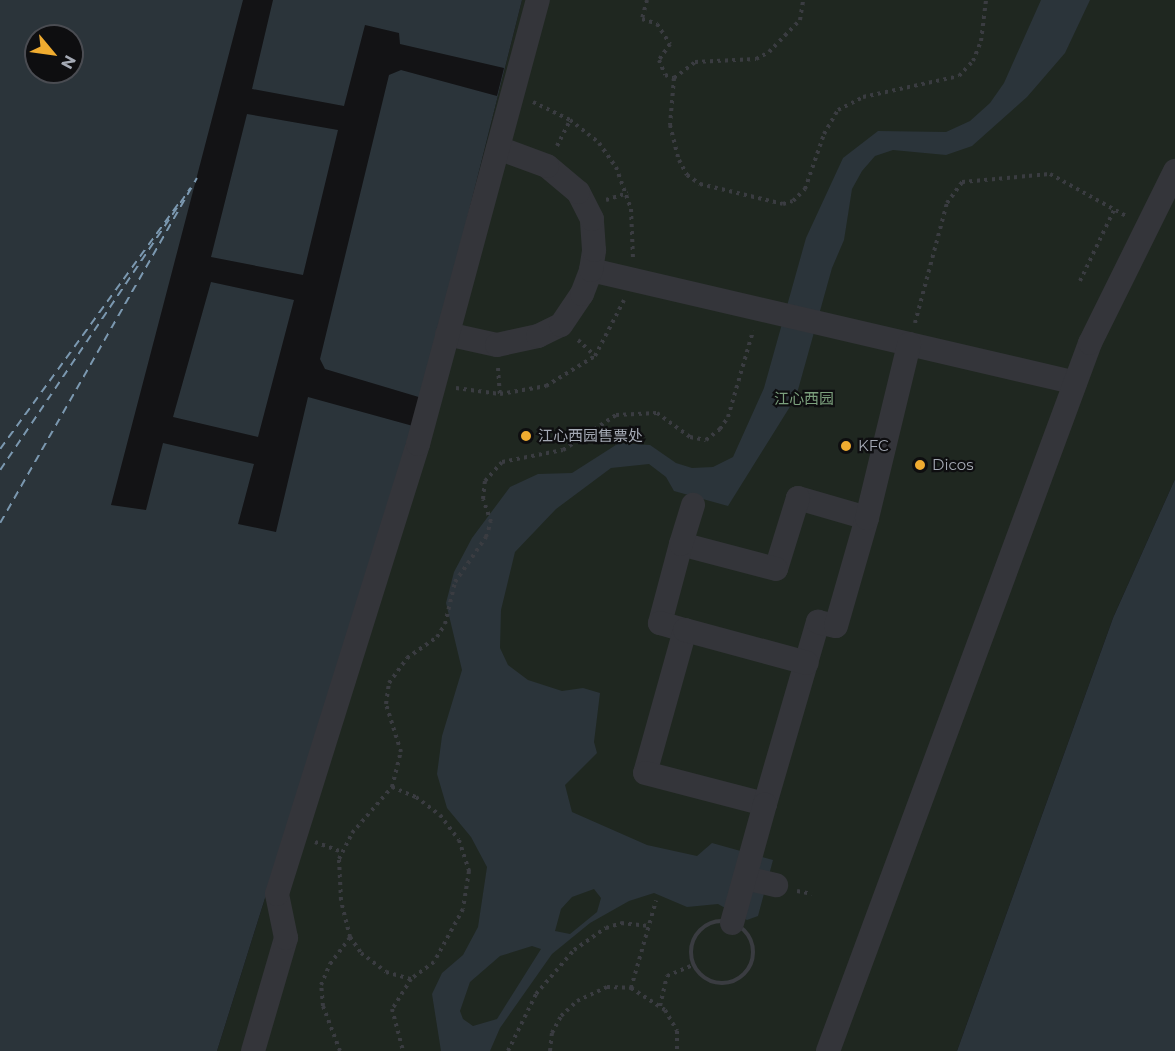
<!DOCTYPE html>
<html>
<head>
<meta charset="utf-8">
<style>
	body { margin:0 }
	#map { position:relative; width:1175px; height:1051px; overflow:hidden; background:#131315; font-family:Montserrat,"Noto Sans SC",sans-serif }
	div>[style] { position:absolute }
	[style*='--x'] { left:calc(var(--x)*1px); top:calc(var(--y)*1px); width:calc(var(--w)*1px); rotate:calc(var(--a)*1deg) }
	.green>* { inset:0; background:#1f2720 }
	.water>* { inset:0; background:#2b343a }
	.pier>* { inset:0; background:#131315 }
	.ferry>* { height:1.5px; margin-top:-0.75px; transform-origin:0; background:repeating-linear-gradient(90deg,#7b98b0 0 8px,transparent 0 14px) }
	.path>* { height:4px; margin-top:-2px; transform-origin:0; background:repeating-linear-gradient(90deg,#3a3c41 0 3px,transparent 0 7.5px) }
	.path>.ring { margin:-2px; padding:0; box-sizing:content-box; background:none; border:4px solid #3a3c41; border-radius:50% }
	.minor>* { height:24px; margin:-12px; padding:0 12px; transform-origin:12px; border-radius:12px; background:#34353a }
	.dots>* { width:16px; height:16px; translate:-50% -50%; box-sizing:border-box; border:3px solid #0e0e10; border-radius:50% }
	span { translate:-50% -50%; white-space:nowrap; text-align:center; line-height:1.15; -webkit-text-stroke:4.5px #0e0e10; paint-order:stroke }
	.park-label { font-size:15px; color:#7ca07d }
	.poi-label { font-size:15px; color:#a5aab5 }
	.left { translate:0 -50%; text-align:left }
	.north { position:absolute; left:24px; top:24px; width:60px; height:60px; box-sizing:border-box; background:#0e0e10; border:2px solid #4a4c52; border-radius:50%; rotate:119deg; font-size:16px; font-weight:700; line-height:24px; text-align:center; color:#a5aab5 }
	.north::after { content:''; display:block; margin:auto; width:21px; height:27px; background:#f0ac30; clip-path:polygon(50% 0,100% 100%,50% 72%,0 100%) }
</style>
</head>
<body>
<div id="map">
	<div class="green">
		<div style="clip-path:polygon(522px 0,1175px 0,1175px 479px,1113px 618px,957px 1051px,217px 1051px,422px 398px)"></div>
	</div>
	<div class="water">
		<div style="clip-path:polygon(evenodd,0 0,522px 0,422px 398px,217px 1051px,0 1051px,0 0,36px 36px,72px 36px,72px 72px,36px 72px,36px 36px)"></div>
		<div style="clip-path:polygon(evenodd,1041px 0,1090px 0,1065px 53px,1027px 97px,972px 146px,946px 155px,893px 150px,875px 156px,862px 171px,852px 189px,844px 240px,832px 268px,796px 397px,728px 506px,674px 491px,666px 477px,649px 464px,611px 468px,556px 509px,515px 552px,501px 610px,500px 648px,508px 665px,528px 680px,562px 691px,583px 688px,600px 693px,594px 742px,597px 753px,565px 785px,572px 812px,647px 845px,697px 856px,712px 843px,773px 860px,758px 916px,747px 920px,718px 904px,687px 907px,654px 893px,629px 901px,590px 923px,552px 954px,500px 1028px,490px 1051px,441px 1051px,432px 994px,442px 973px,463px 955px,478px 927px,487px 867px,471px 837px,447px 808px,437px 774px,442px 736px,462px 670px,446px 603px,454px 572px,472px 538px,510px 487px,538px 474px,572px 473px,619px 443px,650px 445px,676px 463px,692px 468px,713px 467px,733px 457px,764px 388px,806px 238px,843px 158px,878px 131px,946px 132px,970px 121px,990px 103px,1004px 83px,1041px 0,594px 889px,601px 898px,597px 912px,570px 934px,555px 931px,561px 909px,572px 897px,594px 889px,1041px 0,532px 946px,541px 949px,497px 1019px,473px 1026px,463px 1019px,460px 1011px,470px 982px,500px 956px,532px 946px)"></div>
		<div style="clip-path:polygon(1175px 479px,1175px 1051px,957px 1051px,1113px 618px)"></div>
	</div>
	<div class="pier">
		<div style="clip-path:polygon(evenodd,243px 0,273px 0,252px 89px,344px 106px,365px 25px,399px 33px,400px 44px,504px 68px,497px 96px,401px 70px,389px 75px,320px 359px,325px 369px,422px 398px,413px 426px,308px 397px,276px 532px,238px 524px,254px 464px,163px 443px,146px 510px,111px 505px,243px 0,247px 114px,338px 130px,303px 275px,211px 257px,247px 114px,243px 0,211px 282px,294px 300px,258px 437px,173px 417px,211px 282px)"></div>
	</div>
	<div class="ferry">
		<div style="--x:0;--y:449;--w:308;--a:-54"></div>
		<div style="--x:0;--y:470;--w:340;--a:-56"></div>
		<div style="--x:0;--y:523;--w:397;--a:-60.3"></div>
	</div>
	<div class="path">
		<div style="--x:647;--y:0;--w:20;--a:105"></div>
		<div style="--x:642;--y:19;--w:16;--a:18"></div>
		<div style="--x:657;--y:24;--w:24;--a:57"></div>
		<div style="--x:670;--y:44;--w:19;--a:125"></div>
		<div style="--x:659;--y:60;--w:16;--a:68"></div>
		<div style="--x:665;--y:75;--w:9;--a:18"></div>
		<div style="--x:674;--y:78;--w:26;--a:-37"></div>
		<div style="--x:695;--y:62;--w:61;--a:-2.8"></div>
		<div style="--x:756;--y:59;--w:15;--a:-28"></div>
		<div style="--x:769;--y:52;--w:45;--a:-45.9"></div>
		<div style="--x:800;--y:20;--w:20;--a:-81"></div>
		<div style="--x:674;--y:78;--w:47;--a:94.9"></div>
		<div style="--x:670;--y:125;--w:36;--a:76"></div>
		<div style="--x:679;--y:160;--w:17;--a:62"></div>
		<div style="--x:687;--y:175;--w:16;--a:35"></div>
		<div style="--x:700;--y:184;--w:85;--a:13.5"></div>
		<div style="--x:783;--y:204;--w:10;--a:-17"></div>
		<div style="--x:793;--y:201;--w:17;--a:-45"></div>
		<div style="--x:805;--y:189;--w:58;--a:-70.9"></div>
		<div style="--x:824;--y:134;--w:28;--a:-60"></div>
		<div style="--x:838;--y:110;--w:28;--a:-27"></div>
		<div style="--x:863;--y:97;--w:98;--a:-12.3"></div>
		<div style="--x:959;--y:76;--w:21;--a:-47"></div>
		<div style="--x:973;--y:61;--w:22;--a:-68"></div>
		<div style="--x:981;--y:41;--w:41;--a:-83"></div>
		<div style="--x:533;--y:102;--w:41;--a:25.9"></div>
		<div style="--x:570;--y:120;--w:37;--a:38"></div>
		<div style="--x:599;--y:143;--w:29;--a:55"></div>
		<div style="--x:616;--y:167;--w:45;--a:70.3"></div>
		<div style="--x:631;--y:209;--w:49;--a:87.7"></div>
		<div style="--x:557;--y:146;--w:29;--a:-63"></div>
		<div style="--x:606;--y:200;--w:23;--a:-18"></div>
		<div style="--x:1080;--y:281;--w:79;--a:-64.4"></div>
		<div style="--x:915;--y:323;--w:124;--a:-75.1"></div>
		<div style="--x:947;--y:203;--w:26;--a:-54"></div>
		<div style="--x:962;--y:182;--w:88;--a:-5.2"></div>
		<div style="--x:1050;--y:174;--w:89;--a:28.9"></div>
		<div style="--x:578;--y:340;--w:23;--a:43"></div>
		<div style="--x:498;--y:368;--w:26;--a:86"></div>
		<div style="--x:456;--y:388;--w:44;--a:7.8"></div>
		<div style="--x:500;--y:394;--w:47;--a:-9.9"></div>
		<div style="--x:546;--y:386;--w:57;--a:-31.5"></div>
		<div style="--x:595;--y:356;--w:63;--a:-62.6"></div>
		<div style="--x:392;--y:787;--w:26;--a:23"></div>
		<div style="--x:416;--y:797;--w:30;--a:37"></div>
		<div style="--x:440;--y:815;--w:31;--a:53"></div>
		<div style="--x:459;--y:840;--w:33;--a:72"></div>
		<div style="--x:469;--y:871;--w:38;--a:99"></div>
		<div style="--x:463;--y:909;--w:60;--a:118.7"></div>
		<div style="--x:434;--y:962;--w:29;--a:144"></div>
		<div style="--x:411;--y:979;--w:36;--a:122"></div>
		<div style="--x:392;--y:1009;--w:43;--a:75.3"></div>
		<div style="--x:315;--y:842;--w:30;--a:20"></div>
		<div style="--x:797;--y:891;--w:15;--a:11"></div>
		<div class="ring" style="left:691px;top:921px;width:58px;height:58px"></div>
		<div style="--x:350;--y:937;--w:19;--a:55"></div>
		<div style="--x:361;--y:953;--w:31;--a:37"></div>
		<div style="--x:386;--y:972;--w:26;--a:16"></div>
		<div style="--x:631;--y:988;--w:40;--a:32.9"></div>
		<div style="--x:665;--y:1010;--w:24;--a:60"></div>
		<div style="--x:677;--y:1031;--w:20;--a:90"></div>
		<div style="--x:660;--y:1006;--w:31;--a:-77"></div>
		<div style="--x:667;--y:976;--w:28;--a:-23"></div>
		<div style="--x:340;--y:1051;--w:48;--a:-110.7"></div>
		<div style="--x:323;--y:1006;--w:21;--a:-95"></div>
		<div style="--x:321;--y:985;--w:23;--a:-67"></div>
		<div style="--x:330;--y:964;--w:34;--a:-53"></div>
		<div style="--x:350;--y:937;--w:38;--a:-104"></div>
		<div style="--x:341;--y:900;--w:41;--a:-92.8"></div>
		<div style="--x:339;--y:859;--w:29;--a:-63"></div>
		<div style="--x:352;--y:833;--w:61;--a:-49"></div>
		<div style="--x:392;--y:787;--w:36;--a:-76"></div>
		<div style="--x:401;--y:752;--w:50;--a:-107.4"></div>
		<div style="--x:386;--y:704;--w:21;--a:-82"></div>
		<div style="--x:389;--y:683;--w:31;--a:-54"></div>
		<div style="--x:407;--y:658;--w:37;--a:-35"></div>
		<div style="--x:437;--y:637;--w:15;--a:-58"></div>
		<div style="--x:445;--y:624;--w:43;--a:-76.6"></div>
		<div style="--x:455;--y:582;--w:55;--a:-55.4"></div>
		<div style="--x:486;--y:537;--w:16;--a:-72"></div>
		<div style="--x:491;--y:522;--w:24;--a:-109"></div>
		<div style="--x:483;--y:499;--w:18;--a:-84"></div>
		<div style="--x:485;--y:481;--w:25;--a:-48"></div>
		<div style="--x:502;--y:462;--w:62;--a:-11.1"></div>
		<div style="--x:563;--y:450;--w:64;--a:-33.4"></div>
		<div style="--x:616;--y:415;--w:41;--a:-2.8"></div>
		<div style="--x:657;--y:413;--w:41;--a:36"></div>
		<div style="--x:690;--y:437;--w:16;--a:11"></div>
		<div style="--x:706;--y:440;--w:18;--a:-38"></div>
		<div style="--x:720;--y:429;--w:14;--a:-56"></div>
		<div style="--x:728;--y:417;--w:90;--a:-73.8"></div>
		<div style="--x:508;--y:1051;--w:64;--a:-63.8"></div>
		<div style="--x:536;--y:994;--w:58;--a:-49.2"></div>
		<div style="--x:574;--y:950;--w:39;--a:-35"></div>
		<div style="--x:606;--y:928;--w:16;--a:-18"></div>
		<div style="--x:621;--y:923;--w:28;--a:6"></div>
		<div style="--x:550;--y:1051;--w:18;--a:-84"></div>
		<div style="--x:552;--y:1033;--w:19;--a:-62"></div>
		<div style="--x:561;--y:1016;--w:22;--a:-43"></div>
		<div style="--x:577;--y:1001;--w:33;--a:-25"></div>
		<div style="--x:607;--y:987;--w:24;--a:2"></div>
		<div style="--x:631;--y:988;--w:91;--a:-74"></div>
	</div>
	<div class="minor">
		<div style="--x:591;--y:270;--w:497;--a:13.1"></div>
		<div style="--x:447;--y:334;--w:51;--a:12.4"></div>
		<div style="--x:497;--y:345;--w:42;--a:-12.4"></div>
		<div style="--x:538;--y:336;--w:25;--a:-26"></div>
		<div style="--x:561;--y:325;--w:37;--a:-56"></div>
		<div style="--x:582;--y:294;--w:26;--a:-69"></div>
		<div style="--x:591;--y:270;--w:20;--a:-81"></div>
		<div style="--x:594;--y:250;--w:31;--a:-94"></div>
		<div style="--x:592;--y:219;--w:30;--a:-117"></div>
		<div style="--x:578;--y:192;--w:40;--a:-140"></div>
		<div style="--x:547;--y:166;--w:52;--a:-159.8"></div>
		<div style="--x:867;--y:518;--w:72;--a:-163.8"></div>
		<div style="--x:798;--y:498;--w:74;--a:107.2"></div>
		<div style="--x:776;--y:569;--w:98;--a:-165.3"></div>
		<div style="--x:681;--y:544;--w:82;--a:104.9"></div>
		<div style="--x:660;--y:623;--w:26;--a:16"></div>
		<div style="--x:685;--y:630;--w:148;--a:105.6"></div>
		<div style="--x:645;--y:773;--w:124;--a:14.5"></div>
		<div style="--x:765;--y:804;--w:190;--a:-73.8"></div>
		<div style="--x:818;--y:622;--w:18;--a:13"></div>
		<div style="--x:836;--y:626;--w:112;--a:-74"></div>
		<div style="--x:867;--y:518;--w:179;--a:-76.4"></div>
		<div style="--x:681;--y:544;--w:41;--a:-72.9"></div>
		<div style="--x:685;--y:630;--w:126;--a:15.1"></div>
		<div style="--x:745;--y:878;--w:32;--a:13"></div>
		<div style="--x:732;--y:923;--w:123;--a:-74.5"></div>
		<div style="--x:253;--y:1051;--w:118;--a:-73.7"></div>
		<div style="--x:286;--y:938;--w:45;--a:-101.6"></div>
		<div style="--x:277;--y:894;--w:472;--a:-72.6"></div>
		<div style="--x:418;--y:444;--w:460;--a:-74.9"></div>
		<div style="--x:828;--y:1051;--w:755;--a:-69.69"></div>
		<div style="--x:1090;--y:343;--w:192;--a:-63.7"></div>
	</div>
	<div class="dots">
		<div style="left:526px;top:436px;background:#f0ac30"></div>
		<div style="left:846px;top:446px;background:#f0ac30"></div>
		<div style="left:920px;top:465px;background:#f0ac30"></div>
	</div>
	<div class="park-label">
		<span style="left:804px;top:399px">江心西园</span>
	</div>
	<div class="poi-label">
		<span class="left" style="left:538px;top:436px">江心西园售票处</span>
		<span class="left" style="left:858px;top:446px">KFC</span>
		<span class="left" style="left:932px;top:465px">Dicos</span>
	</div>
	<div class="north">N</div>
</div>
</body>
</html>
